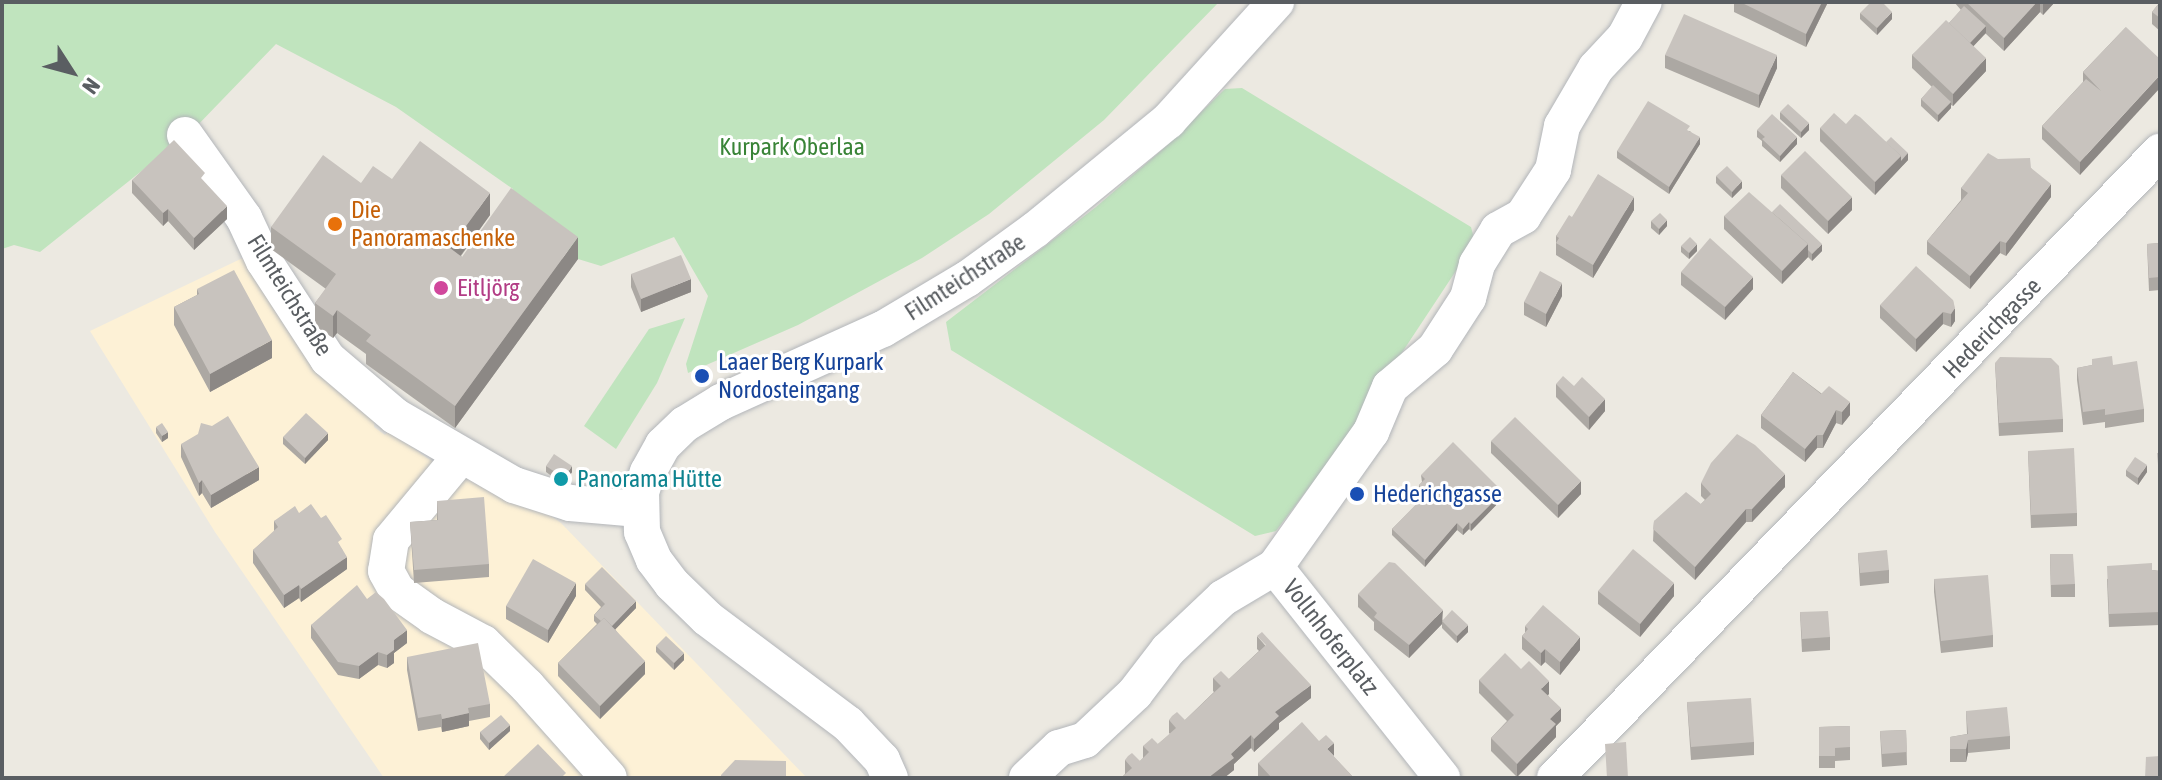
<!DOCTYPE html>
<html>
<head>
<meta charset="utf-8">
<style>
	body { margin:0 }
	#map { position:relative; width:2162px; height:780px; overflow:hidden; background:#ece9e1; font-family:"Asap Condensed",sans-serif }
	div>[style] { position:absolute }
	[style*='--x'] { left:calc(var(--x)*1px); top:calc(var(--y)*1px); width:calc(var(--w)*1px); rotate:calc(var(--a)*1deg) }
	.commercial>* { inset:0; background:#fdf1d6 }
	.green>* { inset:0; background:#c0e4be }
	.roads { filter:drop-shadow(0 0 2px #b2b5b9) drop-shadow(0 0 2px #b2b5b9) }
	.street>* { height:36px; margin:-18px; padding:0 18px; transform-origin:18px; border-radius:18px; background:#fff }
	.wall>* { inset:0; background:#aca8a3 }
	.shaded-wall>* { inset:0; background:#8c8885 }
	.building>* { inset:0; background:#c8c3be }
	.dots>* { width:22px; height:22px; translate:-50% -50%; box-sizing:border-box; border:4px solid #fff; border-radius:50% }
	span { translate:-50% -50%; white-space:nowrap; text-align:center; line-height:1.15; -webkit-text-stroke:6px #fff; paint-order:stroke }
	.park-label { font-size:24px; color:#398437 }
	.food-label { font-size:24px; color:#c56008 }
	.left { translate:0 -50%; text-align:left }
	.street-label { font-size:24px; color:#5a5e62 }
	.hotel-label { font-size:24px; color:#b23c85 }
	.transit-label { font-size:24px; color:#164399 }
	.culture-label { font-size:24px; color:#0d838f }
	.frame { position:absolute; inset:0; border:4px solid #5a5e62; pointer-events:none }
	.north { position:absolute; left:32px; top:32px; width:80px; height:80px; -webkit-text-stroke:6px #fff; paint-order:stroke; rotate:126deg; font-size:22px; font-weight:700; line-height:32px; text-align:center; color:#5a5e62 }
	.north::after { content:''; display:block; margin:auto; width:28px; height:36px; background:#5a5e62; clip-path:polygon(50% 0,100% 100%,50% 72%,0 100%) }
</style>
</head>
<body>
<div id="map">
	<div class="commercial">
		<div style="clip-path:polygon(251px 254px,375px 418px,374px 427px,385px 435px,389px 430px,427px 458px,494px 493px,543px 510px,561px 523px,807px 778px,384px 778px,215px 532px,90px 331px)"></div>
	</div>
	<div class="green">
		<div style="clip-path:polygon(2px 2px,1219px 2px,1104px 120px,989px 214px,922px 258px,798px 325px,688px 373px,686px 364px,708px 296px,674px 237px,601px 266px,578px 259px,511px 211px,513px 189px,396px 107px,276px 44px,193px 130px,40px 252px,14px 245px,2px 249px)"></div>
		<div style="clip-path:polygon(1242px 88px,1471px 227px,1475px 242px,1339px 448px,1276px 531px,1255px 536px,951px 350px,946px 322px,1096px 207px,1163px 149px,1225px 89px)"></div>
		<div style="clip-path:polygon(685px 318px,657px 383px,616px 449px,584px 426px,649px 329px)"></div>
	</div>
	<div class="roads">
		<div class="street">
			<div style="--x:185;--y:135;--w:102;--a:54.6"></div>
			<div style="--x:244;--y:218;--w:47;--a:65.1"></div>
			<div style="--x:264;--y:261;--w:117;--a:56.9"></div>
			<div style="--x:328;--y:359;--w:88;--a:40.4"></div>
			<div style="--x:395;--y:416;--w:138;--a:30.1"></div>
			<div style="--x:514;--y:485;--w:59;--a:17.8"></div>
			<div style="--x:570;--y:503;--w:69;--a:5"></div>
			<div style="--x:460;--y:457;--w:108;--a:129.7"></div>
			<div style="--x:391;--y:540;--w:31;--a:99"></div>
			<div style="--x:386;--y:571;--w:23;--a:61"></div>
			<div style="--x:397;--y:591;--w:43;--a:35.5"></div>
			<div style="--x:432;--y:616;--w:58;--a:27.9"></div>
			<div style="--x:483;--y:643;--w:62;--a:44.3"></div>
			<div style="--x:527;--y:686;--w:123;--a:48.3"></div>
			<div style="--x:1275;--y:567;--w:269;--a:51.6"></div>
			<div style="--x:890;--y:778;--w:20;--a:-114"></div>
			<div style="--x:882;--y:760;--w:50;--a:-133.4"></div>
			<div style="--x:848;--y:724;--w:176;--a:-143.1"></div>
			<div style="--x:707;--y:618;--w:49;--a:-135.8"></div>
			<div style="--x:672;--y:584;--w:30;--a:-127"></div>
			<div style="--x:654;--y:560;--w:30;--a:-113"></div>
			<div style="--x:642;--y:532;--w:40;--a:-91.4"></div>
			<div style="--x:641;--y:492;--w:21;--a:-71"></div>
			<div style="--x:648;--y:472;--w:31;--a:-61"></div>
			<div style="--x:663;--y:445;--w:30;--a:-44"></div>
			<div style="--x:685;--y:424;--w:42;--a:-31.4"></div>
			<div style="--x:721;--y:402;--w:178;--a:-24.3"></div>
			<div style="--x:883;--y:329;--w:98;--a:-30.8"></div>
			<div style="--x:967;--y:279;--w:85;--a:-35.9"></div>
			<div style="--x:1036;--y:229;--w:171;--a:-39.3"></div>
			<div style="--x:1168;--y:121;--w:161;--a:-47.8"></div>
			<div style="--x:1027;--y:778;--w:44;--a:-43.2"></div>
			<div style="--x:1059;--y:748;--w:27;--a:-17"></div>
			<div style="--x:1085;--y:740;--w:69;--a:-43.2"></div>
			<div style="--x:1135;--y:693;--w:54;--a:-52.5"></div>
			<div style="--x:1168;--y:650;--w:76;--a:-43.4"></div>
			<div style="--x:1223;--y:598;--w:61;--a:-30.8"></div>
			<div style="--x:1275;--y:567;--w:166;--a:-54.6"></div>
			<div style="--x:1371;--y:432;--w:49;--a:-67.1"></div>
			<div style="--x:1390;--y:387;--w:59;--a:-40.2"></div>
			<div style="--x:1435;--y:349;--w:61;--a:-57.1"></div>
			<div style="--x:1468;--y:298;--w:35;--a:-75"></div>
			<div style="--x:1477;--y:264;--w:40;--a:-58"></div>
			<div style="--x:1498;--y:230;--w:29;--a:-29"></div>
			<div style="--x:1523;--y:216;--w:55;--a:-56.9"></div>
			<div style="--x:1553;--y:170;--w:45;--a:-78.4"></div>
			<div style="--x:1562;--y:126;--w:67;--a:-59.6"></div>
			<div style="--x:1596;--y:68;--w:42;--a:-46.9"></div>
			<div style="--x:1625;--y:37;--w:40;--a:-62"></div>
			<div style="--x:1555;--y:778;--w:871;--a:-45.98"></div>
		</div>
	</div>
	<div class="wall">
		<div style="clip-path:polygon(1734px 2px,1828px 2px,1806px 47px,1734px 12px)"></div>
		<div style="clip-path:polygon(1954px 2px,2055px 2px,2043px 15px,2040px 12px,2004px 51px,1985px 33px,1973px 46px,1986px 71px,1953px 106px,1951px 105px,1951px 108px,1938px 122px,1921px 106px,1921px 99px,1932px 87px,1912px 68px,1912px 55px,1949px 23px,1961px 10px)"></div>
		<div style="clip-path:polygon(2160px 2px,2160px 31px,2152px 24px,2152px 12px)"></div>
		<div style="clip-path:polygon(1860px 13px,1892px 19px,1877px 35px,1860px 19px)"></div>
		<div style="clip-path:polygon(2126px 27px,2080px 175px,2042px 139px,2042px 126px,2083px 82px,2083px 72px)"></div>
		<div style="clip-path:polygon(1665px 55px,1777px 68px,1759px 108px,1665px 68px)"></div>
		<div style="clip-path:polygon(1780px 112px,1809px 130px,1801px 138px,1780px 119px)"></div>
		<div style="clip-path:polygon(1846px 124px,1886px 142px,1908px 160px,1875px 195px,1820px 141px,1820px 128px)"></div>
		<div style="clip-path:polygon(1757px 130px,1797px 144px,1780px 162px,1762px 146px,1762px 141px,1757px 137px)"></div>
		<div style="clip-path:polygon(1690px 131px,1700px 144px,1669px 194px,1617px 158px,1617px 151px)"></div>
		<div style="clip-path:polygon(1998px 159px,2031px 168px,2051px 197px,2006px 256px,2000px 253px,1970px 289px,1927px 254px,1927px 241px,1961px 200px,1961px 188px)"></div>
		<div style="clip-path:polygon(1781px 175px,1852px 210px,1828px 234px,1781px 188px)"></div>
		<div style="clip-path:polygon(1716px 176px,1742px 188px,1732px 198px,1716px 183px)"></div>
		<div style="clip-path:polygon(392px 179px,490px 215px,461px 256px,462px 257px,578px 259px,455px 428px,366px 364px,366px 354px,337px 333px,333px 338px,315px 326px,315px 303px,326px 289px,271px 249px,271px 227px,361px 183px)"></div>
		<div style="clip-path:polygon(132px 180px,205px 183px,227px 219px,194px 250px,168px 221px,163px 226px,132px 193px)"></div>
		<div style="clip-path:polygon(1634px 210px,1593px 278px,1556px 255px,1556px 236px,1572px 217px)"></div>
		<div style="clip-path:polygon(1772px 212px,1822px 251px,1812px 261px,1808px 257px,1782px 284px,1724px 229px,1724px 216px)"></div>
		<div style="clip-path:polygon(1651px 221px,1667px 226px,1659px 235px,1651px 228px)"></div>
		<div style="clip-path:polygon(2160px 243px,2160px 290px,2149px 291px,2147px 244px)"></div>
		<div style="clip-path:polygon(1681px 246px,1697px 251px,1689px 259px,1681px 252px)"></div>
		<div style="clip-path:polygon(1681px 272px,1753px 289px,1725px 320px,1681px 285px)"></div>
		<div style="clip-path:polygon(631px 274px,691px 292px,641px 312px,631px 287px)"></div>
		<div style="clip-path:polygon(197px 289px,272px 358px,210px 392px,174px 325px,174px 307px,197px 295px)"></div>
		<div style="clip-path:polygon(1562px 296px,1546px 327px,1524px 315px,1524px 302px)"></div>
		<div style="clip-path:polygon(1953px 300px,1955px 321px,1951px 327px,1943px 324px,1916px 352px,1880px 318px,1880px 305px)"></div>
		<div style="clip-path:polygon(2092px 359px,2113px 365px,2144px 409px,2144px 422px,2105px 428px,2105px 422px,2083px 425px,2077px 380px,2077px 368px,2092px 365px)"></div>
		<div style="clip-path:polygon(1995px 363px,2063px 419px,2063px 432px,1999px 436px)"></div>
		<div style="clip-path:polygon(1793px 372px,1850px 415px,1842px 425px,1836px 423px,1823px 448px,1817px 448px,1805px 462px,1761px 428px,1761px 415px)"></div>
		<div style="clip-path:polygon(1556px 384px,1574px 386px,1605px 411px,1589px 430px,1556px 397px)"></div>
		<div style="clip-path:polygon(156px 427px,168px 438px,162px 442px,156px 433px)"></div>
		<div style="clip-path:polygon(283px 437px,328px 440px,305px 464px,283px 444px)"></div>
		<div style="clip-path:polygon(1491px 441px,1581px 494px,1558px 518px,1491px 453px)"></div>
		<div style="clip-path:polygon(181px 444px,259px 480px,211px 508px,202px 493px,199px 496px,181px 457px)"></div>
		<div style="clip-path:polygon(2028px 451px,2077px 513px,2077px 526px,2031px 528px)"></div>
		<div style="clip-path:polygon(546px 466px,572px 472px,564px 485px,546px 472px)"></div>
		<div style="clip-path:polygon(2126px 470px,2147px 472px,2138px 485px,2126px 476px)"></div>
		<div style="clip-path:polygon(1421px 475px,1503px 498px,1471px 531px,1469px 529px,1463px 535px,1457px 530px,1425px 567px,1392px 535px,1392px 529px,1424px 497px,1419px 492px,1419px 485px,1422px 482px)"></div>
		<div style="clip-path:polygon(1701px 483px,1785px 487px,1752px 522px,1746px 522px,1739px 530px,1695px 580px,1653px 541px,1654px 521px,1701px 504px,1705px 500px,1701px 496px)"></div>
		<div style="clip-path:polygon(437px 501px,489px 564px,489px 577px,414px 583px,410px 522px,437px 520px)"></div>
		<div style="clip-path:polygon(299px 513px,342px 549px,347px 569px,301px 602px,299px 598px,284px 608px,253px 563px,253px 550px,274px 532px,274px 521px)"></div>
		<div style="clip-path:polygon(1858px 553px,1889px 570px,1889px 583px,1860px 586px)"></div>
		<div style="clip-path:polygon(2050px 554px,2075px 584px,2075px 597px,2051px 597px)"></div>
		<div style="clip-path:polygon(2152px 570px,2160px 571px,2160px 625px,2109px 627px,2107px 579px)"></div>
		<div style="clip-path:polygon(1934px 579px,1993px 635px,1993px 647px,1941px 653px,1934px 592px)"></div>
		<div style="clip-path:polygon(585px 584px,636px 608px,615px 629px,645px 674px,600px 719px,558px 676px,558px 663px,597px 624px,594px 621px,594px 615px,601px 607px,585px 590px)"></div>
		<div style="clip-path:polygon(1598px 591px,1674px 596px,1640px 637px,1598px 604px)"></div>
		<div style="clip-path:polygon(1358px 594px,1443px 620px,1468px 632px,1457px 643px,1442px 628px,1442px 624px,1409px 658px,1374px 630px,1374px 622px,1358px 607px)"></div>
		<div style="clip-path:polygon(576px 596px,548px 643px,506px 619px,506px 606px)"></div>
		<div style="clip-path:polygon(367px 599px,407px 643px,394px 653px,394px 663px,387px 668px,378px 665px,359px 679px,338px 675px,311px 638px,311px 625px)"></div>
		<div style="clip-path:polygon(1800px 612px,1830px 637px,1830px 650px,1802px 652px)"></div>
		<div style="clip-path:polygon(1525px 626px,1580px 650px,1560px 675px,1545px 662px,1541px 666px,1522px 649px,1522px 636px,1525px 633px)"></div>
		<div style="clip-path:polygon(1257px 636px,1311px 698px,1279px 723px,1279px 729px,1254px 752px,1251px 748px,1234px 764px,1234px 770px,1224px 778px,1121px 778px,1125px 774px,1125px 760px,1140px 761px,1143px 758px,1143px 746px,1158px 744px,1170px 734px,1169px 733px,1169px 720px,1185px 720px,1214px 692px,1213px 691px,1213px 678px,1229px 679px,1259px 651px,1257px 649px)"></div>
		<div style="clip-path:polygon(656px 646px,684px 660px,674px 670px,656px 652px)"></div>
		<div style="clip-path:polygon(407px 657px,490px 704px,490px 717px,469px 721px,469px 726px,442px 732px,441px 727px,418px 731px,407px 670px)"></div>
		<div style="clip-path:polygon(1521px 669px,1549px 694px,1548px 695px,1561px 721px,1556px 726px,1556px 737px,1517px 777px,1491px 751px,1491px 738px,1507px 721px,1479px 693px,1479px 680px)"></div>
		<div style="clip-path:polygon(1687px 702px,1754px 742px,1754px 755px,1691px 760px)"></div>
		<div style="clip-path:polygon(1966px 711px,2010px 736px,2010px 749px,1968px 753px,1966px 762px,1950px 762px,1950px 737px,1967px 734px)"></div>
		<div style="clip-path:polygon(1850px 726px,1850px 760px,1835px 761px,1835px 768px,1819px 768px,1819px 727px)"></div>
		<div style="clip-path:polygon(1906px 730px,1907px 765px,1882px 767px,1880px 731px)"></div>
		<div style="clip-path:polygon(510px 731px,489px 750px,480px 739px,480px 732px)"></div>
		<div style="clip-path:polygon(1333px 756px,1354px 778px,1260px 778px,1258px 776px,1258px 763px)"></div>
	</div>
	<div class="shaded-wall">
		<div style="clip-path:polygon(1822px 2px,1828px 2px,1806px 47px,1806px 34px)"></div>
		<div style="clip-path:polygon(2037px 2px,2040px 2px,2040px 12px,2004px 51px,2004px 38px)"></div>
		<div style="clip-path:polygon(2043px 2px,2055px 2px,2043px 15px)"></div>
		<div style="clip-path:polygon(1892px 12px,1892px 19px,1877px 35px,1877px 28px)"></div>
		<div style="clip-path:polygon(1986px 26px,1986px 33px,1967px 53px,1967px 46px)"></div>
		<div style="clip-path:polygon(1777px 55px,1777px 68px,1759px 108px,1759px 95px)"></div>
		<div style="clip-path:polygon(1986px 58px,1986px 71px,1953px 106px,1953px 94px)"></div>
		<div style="clip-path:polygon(2160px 75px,2160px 88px,2080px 175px,2080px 162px)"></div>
		<div style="clip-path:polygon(1951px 102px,1951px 108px,1938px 122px,1938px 115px)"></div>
		<div style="clip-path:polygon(1809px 123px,1809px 130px,1801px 138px,1801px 132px)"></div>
		<div style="clip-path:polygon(1700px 137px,1700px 144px,1669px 194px,1669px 187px)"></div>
		<div style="clip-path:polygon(1797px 137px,1797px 144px,1780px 162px,1780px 156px)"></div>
		<div style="clip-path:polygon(1908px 153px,1908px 160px,1875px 195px,1875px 182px,1901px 156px)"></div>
		<div style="clip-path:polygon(1742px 181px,1742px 188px,1732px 198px,1732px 192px)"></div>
		<div style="clip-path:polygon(2051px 184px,2051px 197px,2006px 256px,2006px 243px)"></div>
		<div style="clip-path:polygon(490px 193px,490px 215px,450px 270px,450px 248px)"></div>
		<div style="clip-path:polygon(1634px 197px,1634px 210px,1593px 278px,1593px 265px)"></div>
		<div style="clip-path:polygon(1852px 197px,1852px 210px,1828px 234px,1828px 221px)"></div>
		<div style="clip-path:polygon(227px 206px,227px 219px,194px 250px,194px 238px)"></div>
		<div style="clip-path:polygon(168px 209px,168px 221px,163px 226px,163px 213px)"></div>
		<div style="clip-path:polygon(1667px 220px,1667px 226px,1659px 235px,1659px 229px)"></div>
		<div style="clip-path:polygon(578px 237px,578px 259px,455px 428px,455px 406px)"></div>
		<div style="clip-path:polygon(2000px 241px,2000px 253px,1970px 289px,1970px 276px)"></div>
		<div style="clip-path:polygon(1697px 244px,1697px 251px,1689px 259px,1689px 253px)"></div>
		<div style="clip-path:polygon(1808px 244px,1808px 257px,1782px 284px,1782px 271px)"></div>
		<div style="clip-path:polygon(1822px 244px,1822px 251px,1812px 261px,1812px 254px)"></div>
		<div style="clip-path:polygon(1753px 277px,1753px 289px,1725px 320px,1725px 307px)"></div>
		<div style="clip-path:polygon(691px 279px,691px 292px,641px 312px,641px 299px)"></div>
		<div style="clip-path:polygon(1562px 283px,1562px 296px,1546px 327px,1546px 314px)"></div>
		<div style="clip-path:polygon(1955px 308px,1955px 321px,1951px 327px,1951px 314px)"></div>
		<div style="clip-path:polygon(337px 310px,337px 333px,333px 338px,333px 316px)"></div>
		<div style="clip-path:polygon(1943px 312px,1943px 324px,1916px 352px,1916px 339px)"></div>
		<div style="clip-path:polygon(272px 340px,272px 358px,210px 392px,210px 374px)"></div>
		<div style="clip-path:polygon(1605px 399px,1605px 411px,1589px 430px,1589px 417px)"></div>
		<div style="clip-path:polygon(1850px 402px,1850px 415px,1842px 425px,1842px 412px)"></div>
		<div style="clip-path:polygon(1836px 410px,1836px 423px,1823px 448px,1823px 435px)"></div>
		<div style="clip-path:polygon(168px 432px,168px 438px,162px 442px,162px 436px)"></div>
		<div style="clip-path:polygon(328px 433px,328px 440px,305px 464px,305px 458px)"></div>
		<div style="clip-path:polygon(1817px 435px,1817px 448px,1805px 462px,1805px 449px)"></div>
		<div style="clip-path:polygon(2147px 465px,2147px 472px,2138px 485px,2138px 478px)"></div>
		<div style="clip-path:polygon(572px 466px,572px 472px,564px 485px,564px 478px)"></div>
		<div style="clip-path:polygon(259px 467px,259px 480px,211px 508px,211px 495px)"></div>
		<div style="clip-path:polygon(1785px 474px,1785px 487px,1752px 522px,1752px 509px)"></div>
		<div style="clip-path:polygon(202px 480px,202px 493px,199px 496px,199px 483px)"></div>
		<div style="clip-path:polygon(1581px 481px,1581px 494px,1558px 518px,1558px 505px)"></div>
		<div style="clip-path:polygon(1503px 492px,1503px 498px,1471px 531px,1471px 524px)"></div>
		<div style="clip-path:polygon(1746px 509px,1746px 522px,1695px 580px,1695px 567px)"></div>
		<div style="clip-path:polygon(1469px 522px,1469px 529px,1463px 535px,1463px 529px)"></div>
		<div style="clip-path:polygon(1457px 523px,1457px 530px,1425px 567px,1425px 560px)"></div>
		<div style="clip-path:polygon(347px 557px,347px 569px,301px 602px,301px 589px)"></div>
		<div style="clip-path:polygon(576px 583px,576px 596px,548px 643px,548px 630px)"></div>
		<div style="clip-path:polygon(1674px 583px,1674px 596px,1640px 637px,1640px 624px)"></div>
		<div style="clip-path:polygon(299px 585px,299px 598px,284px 608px,284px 595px)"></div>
		<div style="clip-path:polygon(636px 601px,636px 608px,609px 636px,609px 629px)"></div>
		<div style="clip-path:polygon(1443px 610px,1442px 624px,1409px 658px,1409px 645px)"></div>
		<div style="clip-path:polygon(1468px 625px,1468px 632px,1457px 643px,1457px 636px)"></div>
		<div style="clip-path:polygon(407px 630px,407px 643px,394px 653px,394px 663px,387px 668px,387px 655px,394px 640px)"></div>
		<div style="clip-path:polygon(1580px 637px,1580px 650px,1560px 675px,1560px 662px)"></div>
		<div style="clip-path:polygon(1545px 649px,1545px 662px,1541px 666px,1541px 653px)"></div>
		<div style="clip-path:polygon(378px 652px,378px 665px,359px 679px,359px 666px)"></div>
		<div style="clip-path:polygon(684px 653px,684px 660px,674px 670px,674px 663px)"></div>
		<div style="clip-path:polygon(645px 661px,645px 674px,600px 719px,600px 706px)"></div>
		<div style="clip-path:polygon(1549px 681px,1549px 694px,1541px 701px,1541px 689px)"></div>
		<div style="clip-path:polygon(1311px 685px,1311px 698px,1279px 723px,1279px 729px,1254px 752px,1254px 739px,1275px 712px)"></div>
		<div style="clip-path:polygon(1561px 708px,1561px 721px,1556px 726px,1556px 737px,1517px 777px,1517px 764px,1550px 719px)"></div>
		<div style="clip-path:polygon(469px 713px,469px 726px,442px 732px,442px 719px)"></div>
		<div style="clip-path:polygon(510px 725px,510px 731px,489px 750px,489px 743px)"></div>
		<div style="clip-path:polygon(1251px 735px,1251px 748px,1234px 764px,1234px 770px,1224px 778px,1208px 778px,1231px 754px)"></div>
		<div style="clip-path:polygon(1968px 740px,1968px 753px,1966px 762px,1966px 749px)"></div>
		<div style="clip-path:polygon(1334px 743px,1334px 756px,1327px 749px)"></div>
	</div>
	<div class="building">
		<div style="clip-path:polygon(1740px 2px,1822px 2px,1806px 34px)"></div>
		<div style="clip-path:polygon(1871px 2px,1882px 2px,1892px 12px,1877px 28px,1860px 13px)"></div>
		<div style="clip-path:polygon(1966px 2px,2037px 2px,2004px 38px)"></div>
		<div style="clip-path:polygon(2160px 2px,2160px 18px,2152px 12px)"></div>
		<div style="clip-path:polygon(1964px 6px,1986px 26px,1970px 43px,1949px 23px)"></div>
		<div style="clip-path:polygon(1684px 14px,1777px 55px,1759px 95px,1665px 55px)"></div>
		<div style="clip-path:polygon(1946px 20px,1986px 58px,1953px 94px,1912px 55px)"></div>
		<div style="clip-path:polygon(2126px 27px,2160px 59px,2160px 75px,2080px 162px,2042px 126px,2086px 79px,2101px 91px,2083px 72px)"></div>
		<div style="clip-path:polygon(1933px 85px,1951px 102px,1938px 115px,1921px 99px)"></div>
		<div style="clip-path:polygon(1648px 101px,1690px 126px,1687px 130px,1700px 137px,1669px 187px,1617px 151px)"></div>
		<div style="clip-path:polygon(1788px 104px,1809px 123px,1801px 132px,1780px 112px)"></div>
		<div style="clip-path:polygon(1834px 113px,1846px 124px,1855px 114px,1860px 117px,1901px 156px,1875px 182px,1820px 128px)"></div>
		<div style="clip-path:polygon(1772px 114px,1797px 137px,1780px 156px,1762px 139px,1765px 137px,1757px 130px)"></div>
		<div style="clip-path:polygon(1891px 137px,1908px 153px,1901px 161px,1901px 156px,1886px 142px)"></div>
		<div style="clip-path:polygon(174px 140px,205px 173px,201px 178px,227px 206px,194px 238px,168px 209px,163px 213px,132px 180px)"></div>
		<div style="clip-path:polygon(420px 141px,490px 193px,450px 248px,462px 257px,511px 188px,578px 237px,455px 406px,366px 341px,371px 335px,337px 310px,333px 316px,315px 303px,336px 274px,271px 227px,323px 155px,361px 183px,373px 166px,392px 179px)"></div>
		<div style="clip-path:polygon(1805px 151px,1852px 197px,1828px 221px,1781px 175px)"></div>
		<div style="clip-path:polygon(1988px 153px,1998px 159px,2030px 158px,2031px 168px,2051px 184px,2006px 243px,2000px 241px,1970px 276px,1927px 241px,1968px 193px,1961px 188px)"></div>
		<div style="clip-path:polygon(1727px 166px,1742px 181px,1732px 192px,1716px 176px)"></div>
		<div style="clip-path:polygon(1598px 174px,1634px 197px,1593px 265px,1556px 243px,1559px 238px,1556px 236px,1569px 215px,1572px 217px)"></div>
		<div style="clip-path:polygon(1749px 192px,1808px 244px,1782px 271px,1724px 216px)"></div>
		<div style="clip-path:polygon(1780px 204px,1822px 244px,1812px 254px,1808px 250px,1808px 244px,1772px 212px)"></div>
		<div style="clip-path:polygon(1660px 213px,1667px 220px,1659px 229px,1651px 221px)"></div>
		<div style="clip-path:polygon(1690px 237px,1697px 244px,1689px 253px,1681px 246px)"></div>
		<div style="clip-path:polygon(1710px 238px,1753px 277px,1725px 307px,1681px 272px)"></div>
		<div style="clip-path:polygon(2160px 243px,2160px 277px,2149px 278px,2147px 244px)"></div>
		<div style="clip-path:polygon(681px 255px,691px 279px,641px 299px,631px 274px)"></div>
		<div style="clip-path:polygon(1916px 266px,1953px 300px,1955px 308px,1951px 314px,1943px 312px,1916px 339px,1880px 305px)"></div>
		<div style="clip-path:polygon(234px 270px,272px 340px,210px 374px,174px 307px,199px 294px,197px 289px)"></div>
		<div style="clip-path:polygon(1540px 271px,1562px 283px,1546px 314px,1524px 302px)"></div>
		<div style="clip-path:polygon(2112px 356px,2113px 365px,2137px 361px,2144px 409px,2105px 415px,2105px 409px,2083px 412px,2077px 368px,2092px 365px,2092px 359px)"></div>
		<div style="clip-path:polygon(2000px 357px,2051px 358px,2059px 366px,2063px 419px,1999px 423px,1995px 363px)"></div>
		<div style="clip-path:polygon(1793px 372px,1821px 394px,1829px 386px,1850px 402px,1842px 412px,1836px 410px,1823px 435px,1817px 435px,1805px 449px,1761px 415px)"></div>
		<div style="clip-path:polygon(1563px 376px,1574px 386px,1582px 377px,1605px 399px,1589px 417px,1556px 384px)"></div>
		<div style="clip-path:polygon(306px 413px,328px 433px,305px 458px,283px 437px)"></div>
		<div style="clip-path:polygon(228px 416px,259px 467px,211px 495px,202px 480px,199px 483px,181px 444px,198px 434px,201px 423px,212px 426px)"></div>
		<div style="clip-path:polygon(1515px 417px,1581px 481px,1558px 505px,1491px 441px)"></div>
		<div style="clip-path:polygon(162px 423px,168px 432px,162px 436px,156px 427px)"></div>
		<div style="clip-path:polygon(1737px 434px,1755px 445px,1785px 474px,1752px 509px,1746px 509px,1739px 517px,1695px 567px,1653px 529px,1654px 521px,1686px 492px,1701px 504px,1711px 494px,1701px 483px,1711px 463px)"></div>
		<div style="clip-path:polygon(1453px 442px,1503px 492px,1471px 524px,1469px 522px,1463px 529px,1457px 523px,1425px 560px,1392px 529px,1427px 493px,1419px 485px,1425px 479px,1421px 475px)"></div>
		<div style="clip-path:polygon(2074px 448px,2077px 513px,2031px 515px,2028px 451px)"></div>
		<div style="clip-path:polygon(2157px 453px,2160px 453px,2160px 488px)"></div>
		<div style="clip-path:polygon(554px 454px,572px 466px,564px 478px,546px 466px)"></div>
		<div style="clip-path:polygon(2135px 457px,2147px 465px,2138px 478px,2126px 470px)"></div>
		<div style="clip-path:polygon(484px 497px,489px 564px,414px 570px,410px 522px,438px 520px,437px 501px)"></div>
		<div style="clip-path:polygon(311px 504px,321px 518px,326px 515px,342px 539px,338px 542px,347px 557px,301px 589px,299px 585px,284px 595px,253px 550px,278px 527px,274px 521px,295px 506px,299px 513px)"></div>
		<div style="clip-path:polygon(1633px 549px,1674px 583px,1640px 624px,1598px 591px)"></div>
		<div style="clip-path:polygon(1887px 550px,1889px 570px,1860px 573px,1858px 553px)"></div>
		<div style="clip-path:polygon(2050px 554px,2073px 554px,2075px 584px,2051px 585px)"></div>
		<div style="clip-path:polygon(533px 559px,576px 583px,548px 630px,506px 606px)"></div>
		<div style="clip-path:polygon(1389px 562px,1395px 563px,1443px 610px,1409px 645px,1374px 617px,1377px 613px,1358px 594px)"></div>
		<div style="clip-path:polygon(2152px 563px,2152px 570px,2160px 571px,2160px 612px,2109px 614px,2107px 566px)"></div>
		<div style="clip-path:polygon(602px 567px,636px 601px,612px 626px,604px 618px,601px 621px,594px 615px,605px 604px,585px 584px)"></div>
		<div style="clip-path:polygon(1988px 575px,1993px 635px,1941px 641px,1934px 579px)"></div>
		<div style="clip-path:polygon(357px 585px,367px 599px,376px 592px,384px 599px,407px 630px,394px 640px,394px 650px,387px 655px,378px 652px,359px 666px,338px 662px,311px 625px)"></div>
		<div style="clip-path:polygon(1543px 605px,1580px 637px,1560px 662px,1545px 649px,1541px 653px,1522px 636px,1528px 629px,1525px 626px)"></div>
		<div style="clip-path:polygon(1452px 610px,1468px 625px,1457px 636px,1442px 621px)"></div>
		<div style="clip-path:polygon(1828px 611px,1830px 637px,1802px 639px,1800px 612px)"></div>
		<div style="clip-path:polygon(604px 618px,645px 661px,600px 706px,558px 663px)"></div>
		<div style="clip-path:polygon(1262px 632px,1311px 685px,1275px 712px,1279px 716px,1254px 739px,1251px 735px,1231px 754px,1234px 758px,1208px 778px,1121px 778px,1132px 768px,1125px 760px,1128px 756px,1132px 753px,1140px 761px,1149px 752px,1143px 746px,1152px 738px,1158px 744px,1176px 728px,1169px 720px,1172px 716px,1177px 712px,1185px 720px,1221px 686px,1213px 678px,1221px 671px,1229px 679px,1266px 645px,1257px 636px)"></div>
		<div style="clip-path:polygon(666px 636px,684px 653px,674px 663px,656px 646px)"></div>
		<div style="clip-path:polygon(478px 643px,490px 704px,468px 708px,469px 713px,442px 719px,441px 714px,418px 718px,407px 657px)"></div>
		<div style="clip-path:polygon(1505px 653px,1521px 669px,1529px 661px,1549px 681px,1541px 689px,1561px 708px,1550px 719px,1556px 724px,1517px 764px,1491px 738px,1514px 715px,1479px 680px)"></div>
		<div style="clip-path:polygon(1751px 698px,1754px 742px,1691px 747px,1687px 702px)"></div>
		<div style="clip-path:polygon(2007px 707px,2010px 736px,1968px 740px,1966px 749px,1950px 749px,1950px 737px,1968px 734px,1966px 711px)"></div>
		<div style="clip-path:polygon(501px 715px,510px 725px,489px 743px,480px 732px)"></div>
		<div style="clip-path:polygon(1302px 722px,1319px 741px,1326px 735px,1334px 743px,1327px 749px,1354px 778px,1272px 778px,1258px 763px)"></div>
		<div style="clip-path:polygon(1850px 726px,1850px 747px,1835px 748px,1835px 756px,1819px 756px,1819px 727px)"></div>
		<div style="clip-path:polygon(1906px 730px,1907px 752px,1882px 754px,1880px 731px)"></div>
		<div style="clip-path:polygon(1626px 742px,1628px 778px,1607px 778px,1605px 744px)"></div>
		<div style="clip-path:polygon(538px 744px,566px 773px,561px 778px,502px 778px)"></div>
		<div style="clip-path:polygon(2160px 756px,2160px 778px,2145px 778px,2146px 757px)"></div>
		<div style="clip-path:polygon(735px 760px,786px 761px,786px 778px,721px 778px,721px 775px)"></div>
	</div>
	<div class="dots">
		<div style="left:335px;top:224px;background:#e8710a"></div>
		<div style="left:441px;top:288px;background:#d1479c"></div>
		<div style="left:702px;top:376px;background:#1a4fb4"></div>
		<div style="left:561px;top:479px;background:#0f9aa8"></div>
		<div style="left:1357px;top:494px;background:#1a4fb4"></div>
	</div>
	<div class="park-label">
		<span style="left:792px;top:147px">Kurpark Oberlaa</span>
	</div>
	<div class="food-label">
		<span class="left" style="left:351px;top:224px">Die<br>Panoramaschenke</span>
	</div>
	<div class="street-label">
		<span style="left:965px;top:277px;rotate:-33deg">Filmteichstraße</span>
		<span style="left:290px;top:295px;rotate:58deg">Filmteichstraße</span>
		<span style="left:1992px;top:328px;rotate:-46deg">Hederichgasse</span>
		<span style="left:1331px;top:637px;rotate:52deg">Vollnhoferplatz</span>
	</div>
	<div class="hotel-label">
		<span class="left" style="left:457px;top:288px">Eitljörg</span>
	</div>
	<div class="transit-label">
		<span class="left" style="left:718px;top:376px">Laaer Berg Kurpark<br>Nordosteingang</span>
		<span class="left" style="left:1373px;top:494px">Hederichgasse</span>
	</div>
	<div class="culture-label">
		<span class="left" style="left:577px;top:479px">Panorama Hütte</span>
	</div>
	<div class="frame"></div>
	<div class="north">N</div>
</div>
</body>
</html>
